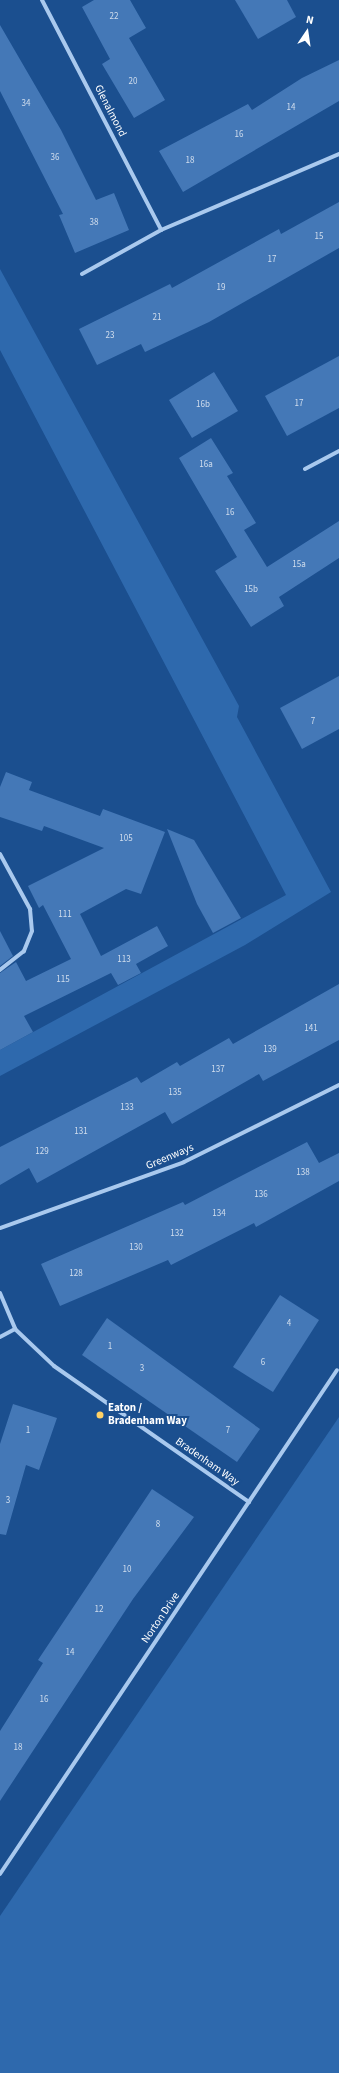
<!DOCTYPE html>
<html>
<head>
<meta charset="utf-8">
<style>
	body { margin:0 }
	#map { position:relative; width:339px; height:2073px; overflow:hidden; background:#1b4f8f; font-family:"Source Sans 3",sans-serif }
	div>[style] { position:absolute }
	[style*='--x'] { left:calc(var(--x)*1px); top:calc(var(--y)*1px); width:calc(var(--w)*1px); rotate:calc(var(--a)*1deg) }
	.green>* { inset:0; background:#2e69ad }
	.building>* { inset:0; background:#4478b7 }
	.street>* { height:4px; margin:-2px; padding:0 2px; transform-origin:2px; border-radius:2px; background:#a9c9ee }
	.dots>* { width:11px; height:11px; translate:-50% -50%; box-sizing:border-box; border:2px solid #1b4f8f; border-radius:50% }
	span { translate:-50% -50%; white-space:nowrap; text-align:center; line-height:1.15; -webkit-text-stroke:4px #1b4f8f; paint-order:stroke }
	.number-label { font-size:9px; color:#d0dded }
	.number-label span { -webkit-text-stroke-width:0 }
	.street-label { font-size:11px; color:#fff }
	.poi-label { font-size:11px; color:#fff; font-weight:700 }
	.left { translate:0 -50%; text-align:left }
	.north { position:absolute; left:287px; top:12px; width:40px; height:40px; -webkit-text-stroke:3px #1b4f8f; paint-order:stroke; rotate:13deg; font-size:11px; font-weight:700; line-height:16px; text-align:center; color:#fff }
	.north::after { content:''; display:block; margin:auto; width:14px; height:18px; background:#fff; clip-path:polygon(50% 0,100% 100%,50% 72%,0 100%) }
</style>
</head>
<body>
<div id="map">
	<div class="green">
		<div style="clip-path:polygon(0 269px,239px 706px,237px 717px,331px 892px,245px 945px,0 1076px,0 1050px,286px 895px,0 350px)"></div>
		<div style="clip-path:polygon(339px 1417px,339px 2073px,0 2073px,0 1916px)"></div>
	</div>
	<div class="building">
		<div style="clip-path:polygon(94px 0,130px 0,146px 28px,129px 38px,165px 100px,134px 118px,102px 64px,110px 59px,82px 7px)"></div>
		<div style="clip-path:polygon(235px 0,287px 0,296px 17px,258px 39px)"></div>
		<div style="clip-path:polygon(0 25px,61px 130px,96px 200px,114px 193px,129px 230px,75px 253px,59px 215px,63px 214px,0 91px)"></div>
		<div style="clip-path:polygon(339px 60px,339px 101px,183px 192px,159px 151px,248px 104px,252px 110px,302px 78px)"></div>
		<div style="clip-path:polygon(339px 202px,339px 248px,209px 322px,145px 352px,141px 344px,97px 365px,79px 329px,170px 284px,172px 288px,279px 229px,281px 234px)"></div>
		<div style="clip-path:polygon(339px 356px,339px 408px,287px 436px,265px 396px)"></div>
		<div style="clip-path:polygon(214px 372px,238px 411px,192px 438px,169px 400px)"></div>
		<div style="clip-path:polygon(211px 438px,233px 473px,227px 476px,256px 523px,244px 530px,267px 567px,339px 521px,339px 558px,279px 597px,284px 606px,251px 627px,215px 571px,237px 557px,179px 458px)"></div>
		<div style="clip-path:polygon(339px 676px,339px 729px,302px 749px,280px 708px)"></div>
		<div style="clip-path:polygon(6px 772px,32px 782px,29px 790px,100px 816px,103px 809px,165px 832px,141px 894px,126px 889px,80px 914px,101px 956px,157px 926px,168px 946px,136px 964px,141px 973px,118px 985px,111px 973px,24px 1016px,33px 1032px,0 1050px,0 973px,16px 962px,26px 981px,71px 959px,43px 905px,39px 908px,28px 886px,104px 848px,44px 826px,42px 831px,0 817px,0 787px)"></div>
		<div style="clip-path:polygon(167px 829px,194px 840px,241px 918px,213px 933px,197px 904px)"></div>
		<div style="clip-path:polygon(0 931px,13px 956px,0 966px)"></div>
		<div style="clip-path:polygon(339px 984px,339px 1040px,263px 1081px,259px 1074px,172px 1124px,165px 1112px,37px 1183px,29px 1168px,0 1185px,0 1147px,137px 1077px,141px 1083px,177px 1062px,180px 1066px,229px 1038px,233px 1044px)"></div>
		<div style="clip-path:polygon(307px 1142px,319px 1163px,339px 1153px,339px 1181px,256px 1227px,254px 1223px,171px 1265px,168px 1260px,60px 1306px,41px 1264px,183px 1202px,185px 1205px)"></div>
		<div style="clip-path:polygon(280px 1295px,319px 1320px,273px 1392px,233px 1367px)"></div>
		<div style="clip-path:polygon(107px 1318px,260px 1429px,237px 1462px,82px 1355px)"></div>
		<div style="clip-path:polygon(13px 1404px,57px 1418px,39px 1470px,26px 1465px,6px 1535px,0 1534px,0 1444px)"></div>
		<div style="clip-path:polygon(152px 1489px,194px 1517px,133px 1599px,0 1801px,0 1731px,43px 1663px,38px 1660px)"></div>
	</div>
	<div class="street">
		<div style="--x:42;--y:0;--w:259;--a:62.6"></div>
		<div style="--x:82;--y:274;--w:90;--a:-29.1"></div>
		<div style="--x:161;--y:230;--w:194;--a:-23.1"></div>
		<div style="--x:305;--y:469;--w:38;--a:-28"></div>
		<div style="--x:0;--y:854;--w:63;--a:61.4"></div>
		<div style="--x:30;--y:909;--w:22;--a:85"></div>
		<div style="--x:32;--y:931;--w:22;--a:112"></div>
		<div style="--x:24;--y:951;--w:31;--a:142"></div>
		<div style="--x:0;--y:1228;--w:195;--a:-19.7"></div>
		<div style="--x:184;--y:1162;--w:173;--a:-26.4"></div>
		<div style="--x:0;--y:1293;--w:39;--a:67"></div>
		<div style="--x:15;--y:1329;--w:54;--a:43.5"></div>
		<div style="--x:54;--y:1366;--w:238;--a:34.9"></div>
		<div style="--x:0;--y:1337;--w:17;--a:-28"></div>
		<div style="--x:0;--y:1874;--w:606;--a:-56.23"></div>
	</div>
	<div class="dots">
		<div style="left:100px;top:1415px;background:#ffd166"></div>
	</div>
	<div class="number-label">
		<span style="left:114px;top:17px">22</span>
		<span style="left:133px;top:82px">20</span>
		<span style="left:26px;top:104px">34</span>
		<span style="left:291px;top:108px">14</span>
		<span style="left:239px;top:135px">16</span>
		<span style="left:55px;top:158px">36</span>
		<span style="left:190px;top:161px">18</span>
		<span style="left:94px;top:223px">38</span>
		<span style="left:319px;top:237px">15</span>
		<span style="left:272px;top:260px">17</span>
		<span style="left:221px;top:288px">19</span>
		<span style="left:157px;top:318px">21</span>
		<span style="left:110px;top:336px">23</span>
		<span style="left:299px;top:404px">17</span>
		<span style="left:203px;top:405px">16b</span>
		<span style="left:206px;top:465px">16a</span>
		<span style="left:230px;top:513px">16</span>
		<span style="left:299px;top:565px">15a</span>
		<span style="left:251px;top:590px">15b</span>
		<span style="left:313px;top:722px">7</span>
		<span style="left:126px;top:839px">105</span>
		<span style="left:65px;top:915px">111</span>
		<span style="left:124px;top:960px">113</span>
		<span style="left:63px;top:980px">115</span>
		<span style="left:311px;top:1029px">141</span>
		<span style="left:270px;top:1050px">139</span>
		<span style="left:218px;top:1070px">137</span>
		<span style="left:175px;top:1093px">135</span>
		<span style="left:127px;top:1108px">133</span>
		<span style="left:81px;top:1132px">131</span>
		<span style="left:42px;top:1152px">129</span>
		<span style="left:303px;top:1173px">138</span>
		<span style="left:261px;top:1195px">136</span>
		<span style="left:219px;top:1214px">134</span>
		<span style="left:177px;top:1234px">132</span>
		<span style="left:136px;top:1248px">130</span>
		<span style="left:76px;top:1274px">128</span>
		<span style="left:289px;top:1324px">4</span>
		<span style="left:110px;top:1347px">1</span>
		<span style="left:263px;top:1363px">6</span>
		<span style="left:142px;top:1369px">3</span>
		<span style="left:28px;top:1431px">1</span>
		<span style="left:228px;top:1431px">7</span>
		<span style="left:8px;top:1501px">3</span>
		<span style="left:158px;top:1525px">8</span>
		<span style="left:127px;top:1570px">10</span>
		<span style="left:99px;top:1610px">12</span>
		<span style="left:70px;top:1653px">14</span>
		<span style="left:44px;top:1700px">16</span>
		<span style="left:18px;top:1748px">18</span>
	</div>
	<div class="street-label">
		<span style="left:110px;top:111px;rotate:63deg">Glenalmond</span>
		<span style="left:170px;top:1157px;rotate:-23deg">Greenways</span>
		<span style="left:207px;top:1462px;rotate:35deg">Bradenham Way</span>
		<span style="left:161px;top:1618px;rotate:-56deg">Norton Drive</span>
	</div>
	<div class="poi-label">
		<span class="left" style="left:108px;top:1415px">Eaton /<br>Bradenham Way</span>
	</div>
	<div class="north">N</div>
</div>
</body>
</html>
